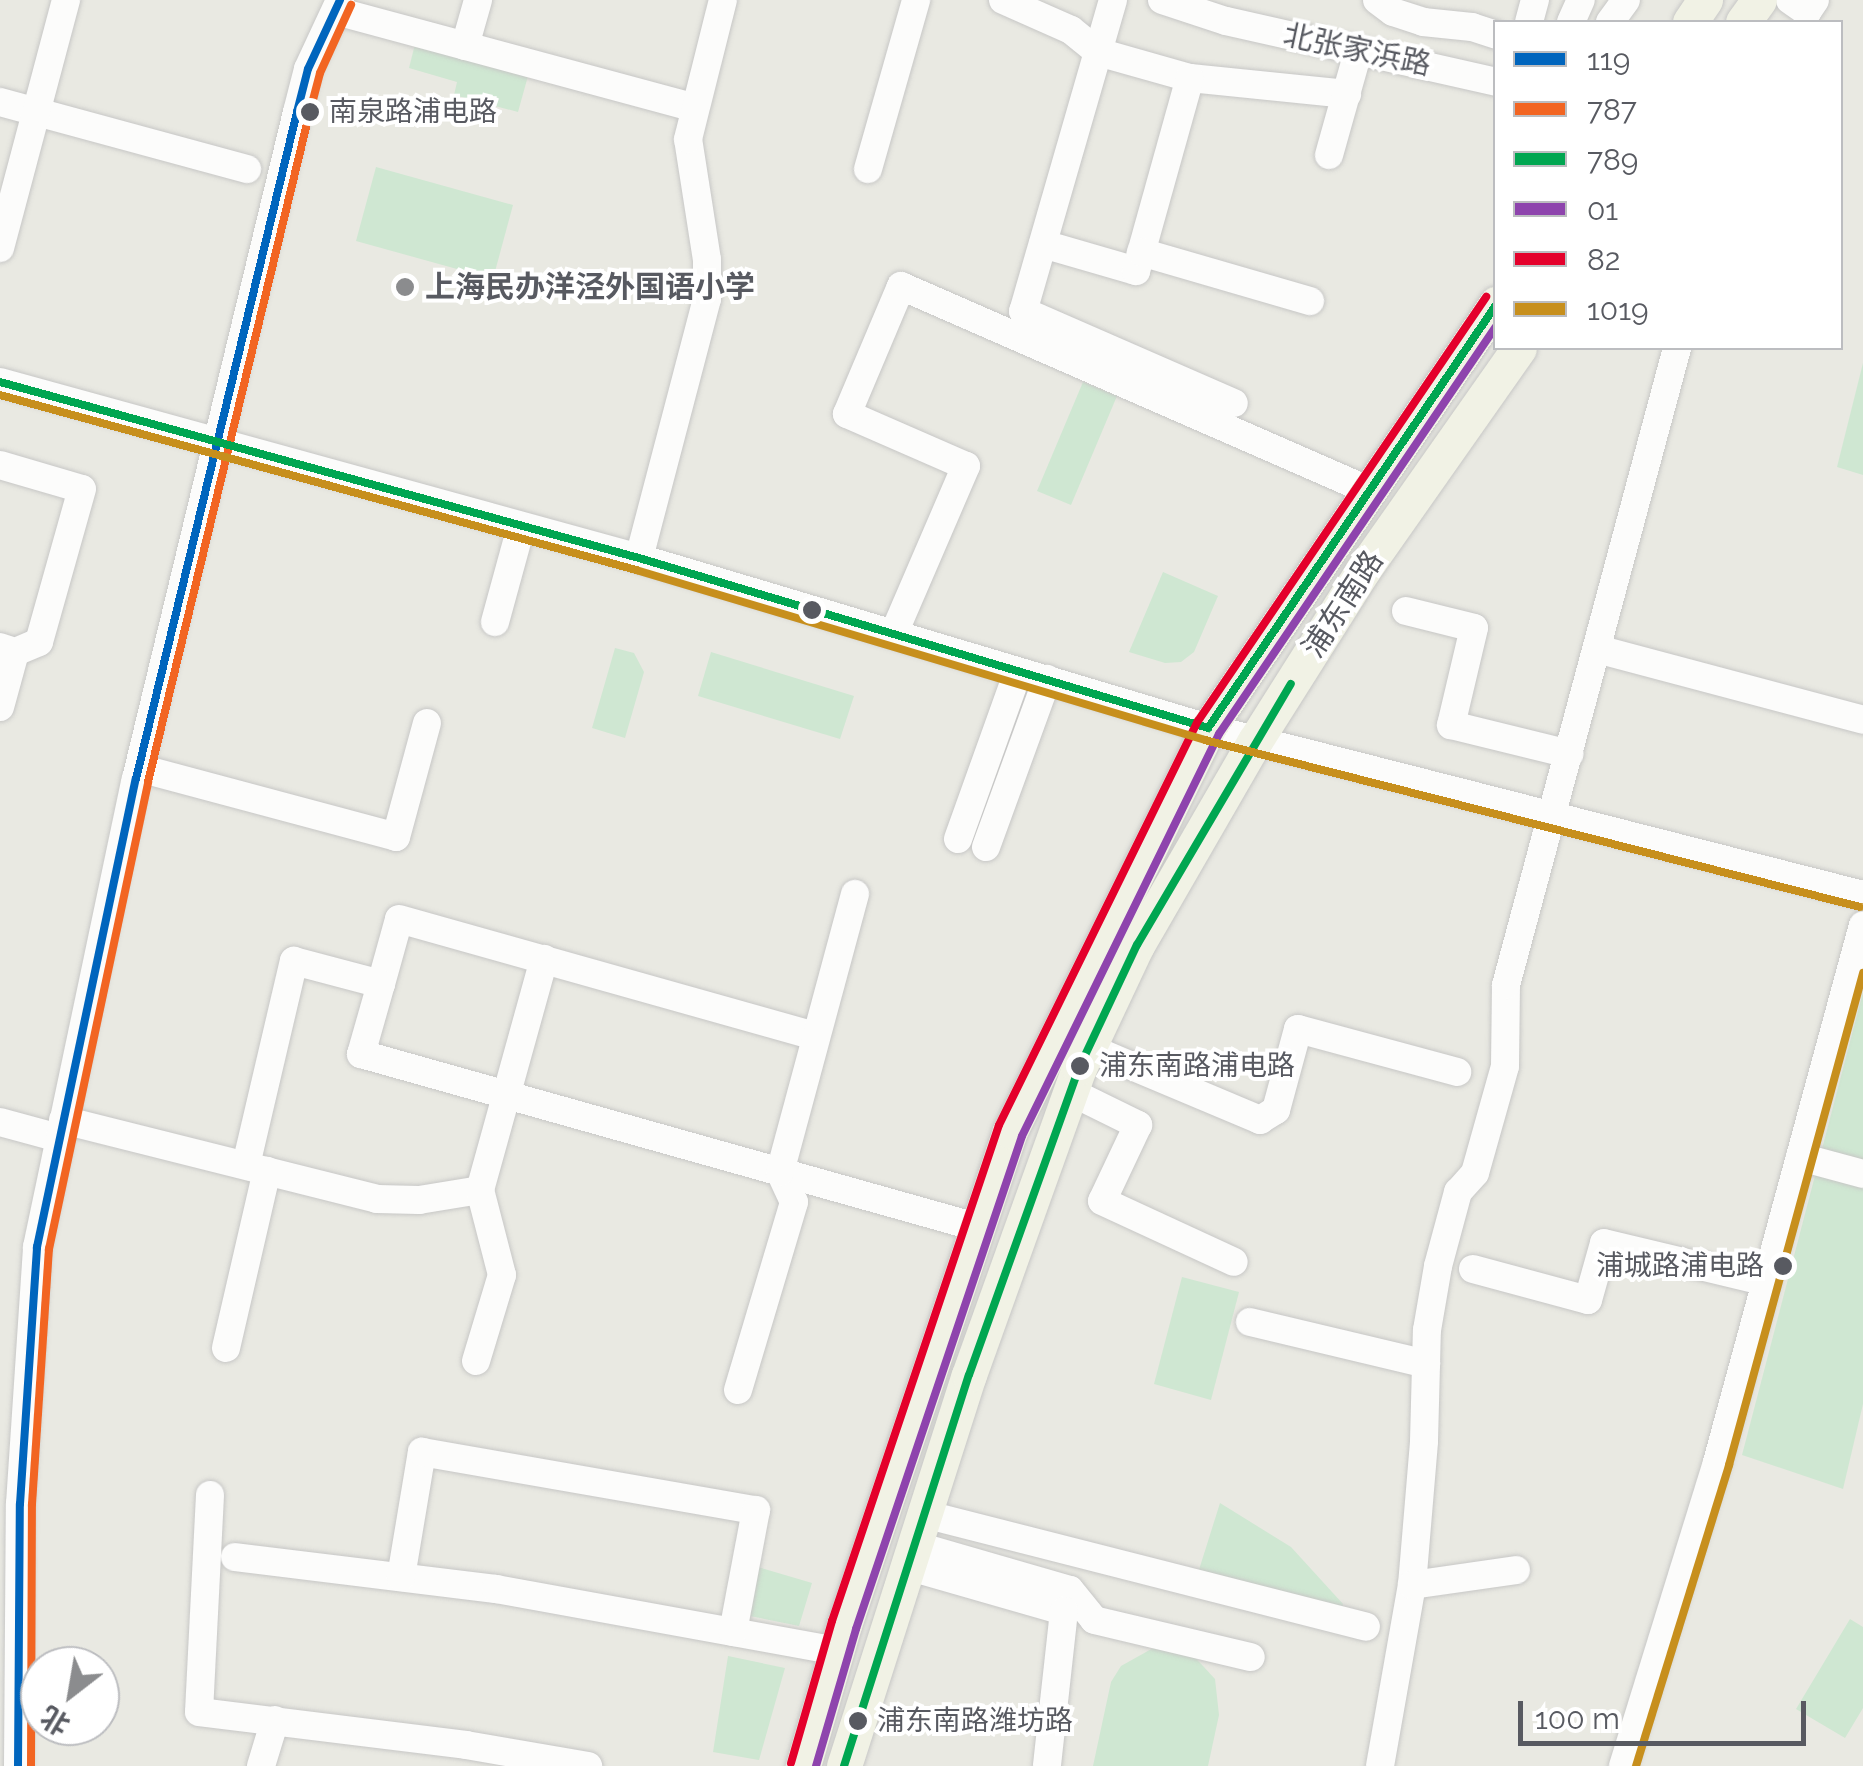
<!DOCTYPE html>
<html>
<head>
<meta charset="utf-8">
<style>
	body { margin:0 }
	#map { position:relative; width:1863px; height:1766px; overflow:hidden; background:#e9e9e2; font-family:Raleway,"Noto Sans SC",sans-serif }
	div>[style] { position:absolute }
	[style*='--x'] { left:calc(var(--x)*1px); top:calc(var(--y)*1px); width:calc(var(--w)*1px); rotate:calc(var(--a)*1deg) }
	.green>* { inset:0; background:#cfe7d2 }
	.roads { filter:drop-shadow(0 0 2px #c7c7c6) drop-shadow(0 0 2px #c7c7c6) }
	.minor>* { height:28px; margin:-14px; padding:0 14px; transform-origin:14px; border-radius:14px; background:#fcfcfb }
	.major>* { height:35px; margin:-17.5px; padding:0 17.5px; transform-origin:17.5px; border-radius:17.5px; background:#f1f2e5 }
	.bus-1>* { height:8px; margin:-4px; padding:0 4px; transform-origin:4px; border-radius:4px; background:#0065bd }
	.bus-2>* { height:8px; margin:-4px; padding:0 4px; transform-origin:4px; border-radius:4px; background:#f26522 }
	.bus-3>* { height:8px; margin:-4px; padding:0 4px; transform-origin:4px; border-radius:4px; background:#00a651 }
	.bus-4>* { height:8px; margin:-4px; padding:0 4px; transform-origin:4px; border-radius:4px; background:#8e44ad }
	.bus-5>* { height:8px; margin:-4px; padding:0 4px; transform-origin:4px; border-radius:4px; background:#e4002b }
	.bus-6>* { height:8px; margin:-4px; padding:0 4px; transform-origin:4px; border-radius:4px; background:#c78f1d }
	.dots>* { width:28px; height:28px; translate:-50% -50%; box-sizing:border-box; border:5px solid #fff; border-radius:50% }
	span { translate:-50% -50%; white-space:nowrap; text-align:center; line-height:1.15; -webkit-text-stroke:8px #fff; paint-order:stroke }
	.bus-label { font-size:28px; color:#585a61 }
	.left { translate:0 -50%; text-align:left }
	.right { translate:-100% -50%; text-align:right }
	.street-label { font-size:30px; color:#585a61 }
	.poi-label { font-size:30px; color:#585a61; font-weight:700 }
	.legend { position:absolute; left:1493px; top:20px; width:350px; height:330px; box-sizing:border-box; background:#fff; border:2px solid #bcbdc0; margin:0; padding:12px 18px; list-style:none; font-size:30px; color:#585a61 }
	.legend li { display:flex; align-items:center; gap:20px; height:50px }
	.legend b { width:50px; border:2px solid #bcbdc0 }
	.north { position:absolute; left:20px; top:1646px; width:100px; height:100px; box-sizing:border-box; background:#fff; border:2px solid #bcbdc0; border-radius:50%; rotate:211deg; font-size:28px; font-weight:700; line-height:40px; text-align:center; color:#585a61 }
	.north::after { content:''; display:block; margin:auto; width:35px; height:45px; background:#8b8c8e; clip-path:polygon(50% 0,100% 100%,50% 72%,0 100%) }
	.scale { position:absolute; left:1518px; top:1701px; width:288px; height:45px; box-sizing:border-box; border:5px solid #585a61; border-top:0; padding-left:12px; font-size:30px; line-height:35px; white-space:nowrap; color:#585a61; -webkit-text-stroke:8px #fff; paint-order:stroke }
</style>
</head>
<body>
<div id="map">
	<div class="green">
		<div style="clip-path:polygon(415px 44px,528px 76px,518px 112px,454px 95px,457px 82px,409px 68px)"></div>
		<div style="clip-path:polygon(376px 167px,513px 205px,493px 279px,356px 241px)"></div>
		<div style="clip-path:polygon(1863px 363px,1863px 475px,1837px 467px)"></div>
		<div style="clip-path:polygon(1083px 382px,1117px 396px,1071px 505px,1037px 491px)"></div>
		<div style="clip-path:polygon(1163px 572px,1218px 596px,1194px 652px,1181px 662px,1165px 663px,1129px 652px)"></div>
		<div style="clip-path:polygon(615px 648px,634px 653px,644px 672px,625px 738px,592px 728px)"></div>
		<div style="clip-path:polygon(711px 652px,854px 696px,840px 739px,698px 696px)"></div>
		<div style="clip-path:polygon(1863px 992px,1863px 1404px,1843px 1489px,1742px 1455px)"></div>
		<div style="clip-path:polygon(1182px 1277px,1239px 1292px,1211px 1400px,1154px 1384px)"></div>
		<div style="clip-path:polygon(1220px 1503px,1291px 1547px,1343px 1604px,1341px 1611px,1198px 1573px)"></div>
		<div style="clip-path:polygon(758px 1567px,812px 1583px,799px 1626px,750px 1616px)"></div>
		<div style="clip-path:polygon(1850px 1619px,1863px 1627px,1863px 1708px,1845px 1738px,1796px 1709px)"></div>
		<div style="clip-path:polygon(1155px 1647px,1191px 1653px,1215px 1679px,1219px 1715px,1208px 1766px,1093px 1766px,1111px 1682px,1121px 1666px)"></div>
		<div style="clip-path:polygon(728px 1656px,785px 1668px,759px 1760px,713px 1752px)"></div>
	</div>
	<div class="roads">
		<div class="minor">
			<div style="--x:1003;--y:0;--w:74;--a:23.8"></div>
			<div style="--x:1071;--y:30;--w:35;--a:39"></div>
			<div style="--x:1098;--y:52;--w:96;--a:15.8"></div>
			<div style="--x:1190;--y:78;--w:158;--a:5.8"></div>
			<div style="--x:1113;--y:0;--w:324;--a:106.1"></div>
			<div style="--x:1023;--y:311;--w:230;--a:23.6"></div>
			<div style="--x:1162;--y:0;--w:67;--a:18.2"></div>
			<div style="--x:1226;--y:21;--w:277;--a:12.7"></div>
			<div style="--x:1377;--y:0;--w:20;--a:37"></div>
			<div style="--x:1393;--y:12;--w:32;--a:18"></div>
			<div style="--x:1423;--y:22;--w:49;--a:5.8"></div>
			<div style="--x:1472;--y:27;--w:25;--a:18"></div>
			<div style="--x:1790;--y:0;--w:21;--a:35"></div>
			<div style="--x:1807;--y:12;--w:14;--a:-56"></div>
			<div style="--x:336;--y:11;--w:370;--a:15.1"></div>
			<div style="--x:1529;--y:22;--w:23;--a:-75"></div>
			<div style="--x:1571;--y:22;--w:24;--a:-66"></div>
			<div style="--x:1610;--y:22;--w:27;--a:-54"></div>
			<div style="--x:465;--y:46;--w:48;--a:-74.2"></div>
			<div style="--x:0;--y:102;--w:256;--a:15.2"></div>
			<div style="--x:1329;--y:155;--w:107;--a:-74.3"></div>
			<div style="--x:868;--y:169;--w:176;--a:-74.1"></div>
			<div style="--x:1043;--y:244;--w:97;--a:16.2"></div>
			<div style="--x:1136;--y:271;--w:200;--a:-74.4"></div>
			<div style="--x:0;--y:248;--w:257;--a:-75.1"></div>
			<div style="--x:1141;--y:252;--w:176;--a:16.2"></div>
			<div style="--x:0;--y:382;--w:663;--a:15.4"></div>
			<div style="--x:639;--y:558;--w:594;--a:16.63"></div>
			<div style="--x:1208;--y:728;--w:676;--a:14.3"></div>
			<div style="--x:0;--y:465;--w:85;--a:16.3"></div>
			<div style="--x:82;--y:489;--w:159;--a:105.7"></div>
			<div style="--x:39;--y:642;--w:26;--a:157"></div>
			<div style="--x:15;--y:652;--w:16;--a:-162"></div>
			<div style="--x:639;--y:558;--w:268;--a:-75.3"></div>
			<div style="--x:707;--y:299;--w:39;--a:-90"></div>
			<div style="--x:707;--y:260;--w:122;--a:-98.9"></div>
			<div style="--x:688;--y:139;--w:143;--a:-75.9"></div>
			<div style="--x:1406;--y:611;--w:70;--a:14"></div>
			<div style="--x:1474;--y:628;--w:100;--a:103.3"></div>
			<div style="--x:1451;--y:725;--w:122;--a:13.8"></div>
			<div style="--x:495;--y:622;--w:98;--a:-74.7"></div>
			<div style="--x:894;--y:633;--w:182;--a:-66.7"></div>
			<div style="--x:966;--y:466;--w:130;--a:-156.4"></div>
			<div style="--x:847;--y:414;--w:139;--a:-67.1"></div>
			<div style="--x:901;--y:286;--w:512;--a:23.61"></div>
			<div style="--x:1597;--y:649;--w:275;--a:14.9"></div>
			<div style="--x:0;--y:707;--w:57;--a:-74.7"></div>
			<div style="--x:139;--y:768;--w:266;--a:15"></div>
			<div style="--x:396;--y:837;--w:118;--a:-74.8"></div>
			<div style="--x:958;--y:839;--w:178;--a:-70.3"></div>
			<div style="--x:986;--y:847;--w:179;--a:-70"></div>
			<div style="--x:381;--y:984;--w:67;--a:-74.5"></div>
			<div style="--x:399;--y:919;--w:432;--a:15.7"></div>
			<div style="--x:1089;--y:1048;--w:186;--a:22.8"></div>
			<div style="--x:1260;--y:1120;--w:19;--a:-32"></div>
			<div style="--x:1276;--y:1110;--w:84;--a:-74.8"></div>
			<div style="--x:1298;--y:1029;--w:165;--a:15.1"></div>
			<div style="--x:1071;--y:1092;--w:75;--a:26.2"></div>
			<div style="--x:1138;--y:1125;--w:84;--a:115.3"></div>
			<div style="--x:1102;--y:1201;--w:145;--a:24.8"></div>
			<div style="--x:63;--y:1120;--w:324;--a:14.1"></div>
			<div style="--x:377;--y:1199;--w:42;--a:1.4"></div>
			<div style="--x:419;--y:1200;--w:62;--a:-9.3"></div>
			<div style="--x:0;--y:1122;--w:61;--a:15.2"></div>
			<div style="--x:1800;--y:1157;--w:65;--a:15.1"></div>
			<div style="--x:246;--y:1165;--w:210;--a:-76.8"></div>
			<div style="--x:294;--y:961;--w:90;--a:14.8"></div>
			<div style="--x:381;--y:984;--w:73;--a:105.9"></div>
			<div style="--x:361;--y:1054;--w:643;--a:15.7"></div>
			<div style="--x:1473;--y:1269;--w:119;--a:15.1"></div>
			<div style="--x:1588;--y:1300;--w:59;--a:-74.3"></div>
			<div style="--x:1604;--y:1243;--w:167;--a:13.5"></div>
			<div style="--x:1250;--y:1322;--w:181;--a:13.4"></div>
			<div style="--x:226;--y:1348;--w:182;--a:-77"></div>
			<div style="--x:476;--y:1361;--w:90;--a:-73.2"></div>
			<div style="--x:502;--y:1275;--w:88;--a:-104.5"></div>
			<div style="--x:480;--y:1190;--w:240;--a:-74.5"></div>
			<div style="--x:738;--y:1390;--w:196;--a:-73.4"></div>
			<div style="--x:794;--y:1202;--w:33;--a:-115"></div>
			<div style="--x:780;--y:1172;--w:288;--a:-74.9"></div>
			<div style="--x:210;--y:1495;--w:217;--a:92.9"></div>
			<div style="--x:199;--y:1712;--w:269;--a:7"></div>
			<div style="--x:466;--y:1745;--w:124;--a:9.8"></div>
			<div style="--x:924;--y:1514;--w:456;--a:14.3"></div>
			<div style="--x:914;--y:1545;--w:162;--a:16.1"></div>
			<div style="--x:1070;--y:1590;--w:38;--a:51"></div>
			<div style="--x:1094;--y:1620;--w:161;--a:13.3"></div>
			<div style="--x:235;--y:1557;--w:263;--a:7"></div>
			<div style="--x:496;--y:1589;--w:347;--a:10.3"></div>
			<div style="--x:907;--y:1566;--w:163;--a:16"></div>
			<div style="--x:1064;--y:1611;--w:156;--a:96.3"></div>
			<div style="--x:401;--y:1577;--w:127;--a:-80.5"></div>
			<div style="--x:422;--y:1452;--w:339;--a:9.9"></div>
			<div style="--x:756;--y:1510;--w:124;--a:100.7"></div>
			<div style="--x:1412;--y:1585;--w:144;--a:-85.2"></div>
			<div style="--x:1424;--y:1441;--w:111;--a:-88.5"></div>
			<div style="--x:1427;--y:1330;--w:65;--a:-80.2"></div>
			<div style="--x:1438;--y:1266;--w:77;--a:-74.9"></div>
			<div style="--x:1458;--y:1192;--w:25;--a:-48"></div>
			<div style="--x:1475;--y:1173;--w:111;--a:-74.3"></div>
			<div style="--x:1505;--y:1066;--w:81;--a:-89.3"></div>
			<div style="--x:1506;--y:985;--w:660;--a:-74.97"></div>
			<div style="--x:18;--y:1766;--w:262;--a:-89.6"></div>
			<div style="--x:20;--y:1504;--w:258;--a:-86.2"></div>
			<div style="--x:37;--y:1247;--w:478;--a:-78.1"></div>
			<div style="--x:136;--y:779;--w:686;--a:-76.43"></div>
			<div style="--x:297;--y:112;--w:44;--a:-75.7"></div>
			<div style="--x:308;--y:69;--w:76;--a:-65.1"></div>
			<div style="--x:261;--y:1766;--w:48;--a:-73.1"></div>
			<div style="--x:1380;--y:1766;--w:184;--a:-80"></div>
			<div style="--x:1412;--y:1585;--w:105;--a:-8.2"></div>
			<div style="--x:1623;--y:1766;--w:318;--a:-72.8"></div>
			<div style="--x:1717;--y:1462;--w:556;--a:-74.79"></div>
		</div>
		<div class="major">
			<div style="--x:1690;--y:22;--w:27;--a:-56"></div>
			<div style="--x:1743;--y:22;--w:27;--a:-54"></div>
			<div style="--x:803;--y:1766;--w:147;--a:-73.8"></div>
			<div style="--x:844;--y:1625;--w:521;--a:-71.43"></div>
			<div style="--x:1010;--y:1131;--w:449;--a:-63.8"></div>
			<div style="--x:1208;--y:728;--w:513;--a:-55.81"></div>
			<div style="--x:844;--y:1766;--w:410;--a:-72.3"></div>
			<div style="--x:969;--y:1375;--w:326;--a:-70.3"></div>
			<div style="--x:1079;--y:1068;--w:136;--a:-64.8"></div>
			<div style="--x:1137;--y:945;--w:236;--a:-60"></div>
			<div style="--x:1255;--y:741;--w:202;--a:-57.7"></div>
			<div style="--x:1363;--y:570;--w:271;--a:-54.9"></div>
		</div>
	</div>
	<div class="bus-1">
		<div style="--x:18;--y:1766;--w:262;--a:-89.6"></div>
		<div style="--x:20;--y:1504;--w:258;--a:-86.2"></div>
		<div style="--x:37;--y:1247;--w:478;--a:-78.1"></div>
		<div style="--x:136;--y:779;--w:686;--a:-76.43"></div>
		<div style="--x:297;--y:112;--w:44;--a:-75.7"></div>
		<div style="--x:308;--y:69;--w:76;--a:-65.1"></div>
	</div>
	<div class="bus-2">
		<div style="--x:31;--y:1766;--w:262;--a:-89.8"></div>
		<div style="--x:32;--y:1504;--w:256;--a:-86.2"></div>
		<div style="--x:49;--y:1249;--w:477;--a:-78"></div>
		<div style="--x:148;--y:782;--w:686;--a:-76.43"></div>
		<div style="--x:309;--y:115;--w:43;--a:-75.3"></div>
		<div style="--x:320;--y:73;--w:75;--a:-65.5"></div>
	</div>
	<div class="bus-3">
		<div style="--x:0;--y:382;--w:663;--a:15.4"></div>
		<div style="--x:639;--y:558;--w:594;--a:16.63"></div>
		<div style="--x:1208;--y:728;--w:512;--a:-55.75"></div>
		<div style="--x:844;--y:1766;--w:410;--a:-72.3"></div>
		<div style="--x:969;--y:1375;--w:326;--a:-70.3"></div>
		<div style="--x:1079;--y:1068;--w:136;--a:-64.8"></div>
		<div style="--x:1137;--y:945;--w:303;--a:-59.5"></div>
	</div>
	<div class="bus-4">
		<div style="--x:816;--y:1766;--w:143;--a:-73.7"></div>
		<div style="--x:856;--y:1629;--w:520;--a:-71.39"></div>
		<div style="--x:1022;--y:1136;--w:448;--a:-63.9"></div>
		<div style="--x:1219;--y:734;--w:492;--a:-55.8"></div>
	</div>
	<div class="bus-5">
		<div style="--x:791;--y:1763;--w:148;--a:-73.9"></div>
		<div style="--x:832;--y:1621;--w:523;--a:-71.39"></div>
		<div style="--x:999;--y:1125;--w:450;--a:-63.8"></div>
		<div style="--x:1198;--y:721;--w:513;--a:-55.81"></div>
	</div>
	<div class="bus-6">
		<div style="--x:0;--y:395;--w:660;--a:15.38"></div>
		<div style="--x:636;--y:570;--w:594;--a:16.63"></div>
		<div style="--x:1205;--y:740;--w:676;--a:14.3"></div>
		<div style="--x:1636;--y:1766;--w:315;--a:-72.8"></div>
		<div style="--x:1729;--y:1465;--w:510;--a:-74.76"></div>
	</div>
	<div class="dots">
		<div style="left:310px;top:112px;background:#585a61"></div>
		<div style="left:405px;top:287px;background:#8b8c8e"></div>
		<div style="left:812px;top:610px;background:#585a61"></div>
		<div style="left:1080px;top:1066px;background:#585a61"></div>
		<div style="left:1783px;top:1266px;background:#585a61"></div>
		<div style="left:858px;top:1721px;background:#585a61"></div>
	</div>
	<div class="bus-label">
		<span class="left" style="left:329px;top:112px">南泉路浦电路</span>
		<span class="left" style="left:1099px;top:1066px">浦东南路浦电路</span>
		<span class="right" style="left:1764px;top:1266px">浦城路浦电路</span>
		<span class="left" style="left:877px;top:1721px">浦东南路潍坊路</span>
	</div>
	<div class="street-label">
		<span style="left:1357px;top:50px;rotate:12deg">北张家浜路</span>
		<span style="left:1343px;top:604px;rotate:-57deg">浦东南路</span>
	</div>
	<div class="poi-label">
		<span class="left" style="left:425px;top:287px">上海民办洋泾外国语小学</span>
	</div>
	<ul class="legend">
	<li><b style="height:12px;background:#0065bd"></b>119</li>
	<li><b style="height:12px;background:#f26522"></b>787</li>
	<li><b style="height:12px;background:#00a651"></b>789</li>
	<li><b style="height:12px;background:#8e44ad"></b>01</li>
	<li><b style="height:12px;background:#e4002b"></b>82</li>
	<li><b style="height:12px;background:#c78f1d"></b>1019</li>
	</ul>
	<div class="north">北</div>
	<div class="scale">100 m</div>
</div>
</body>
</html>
